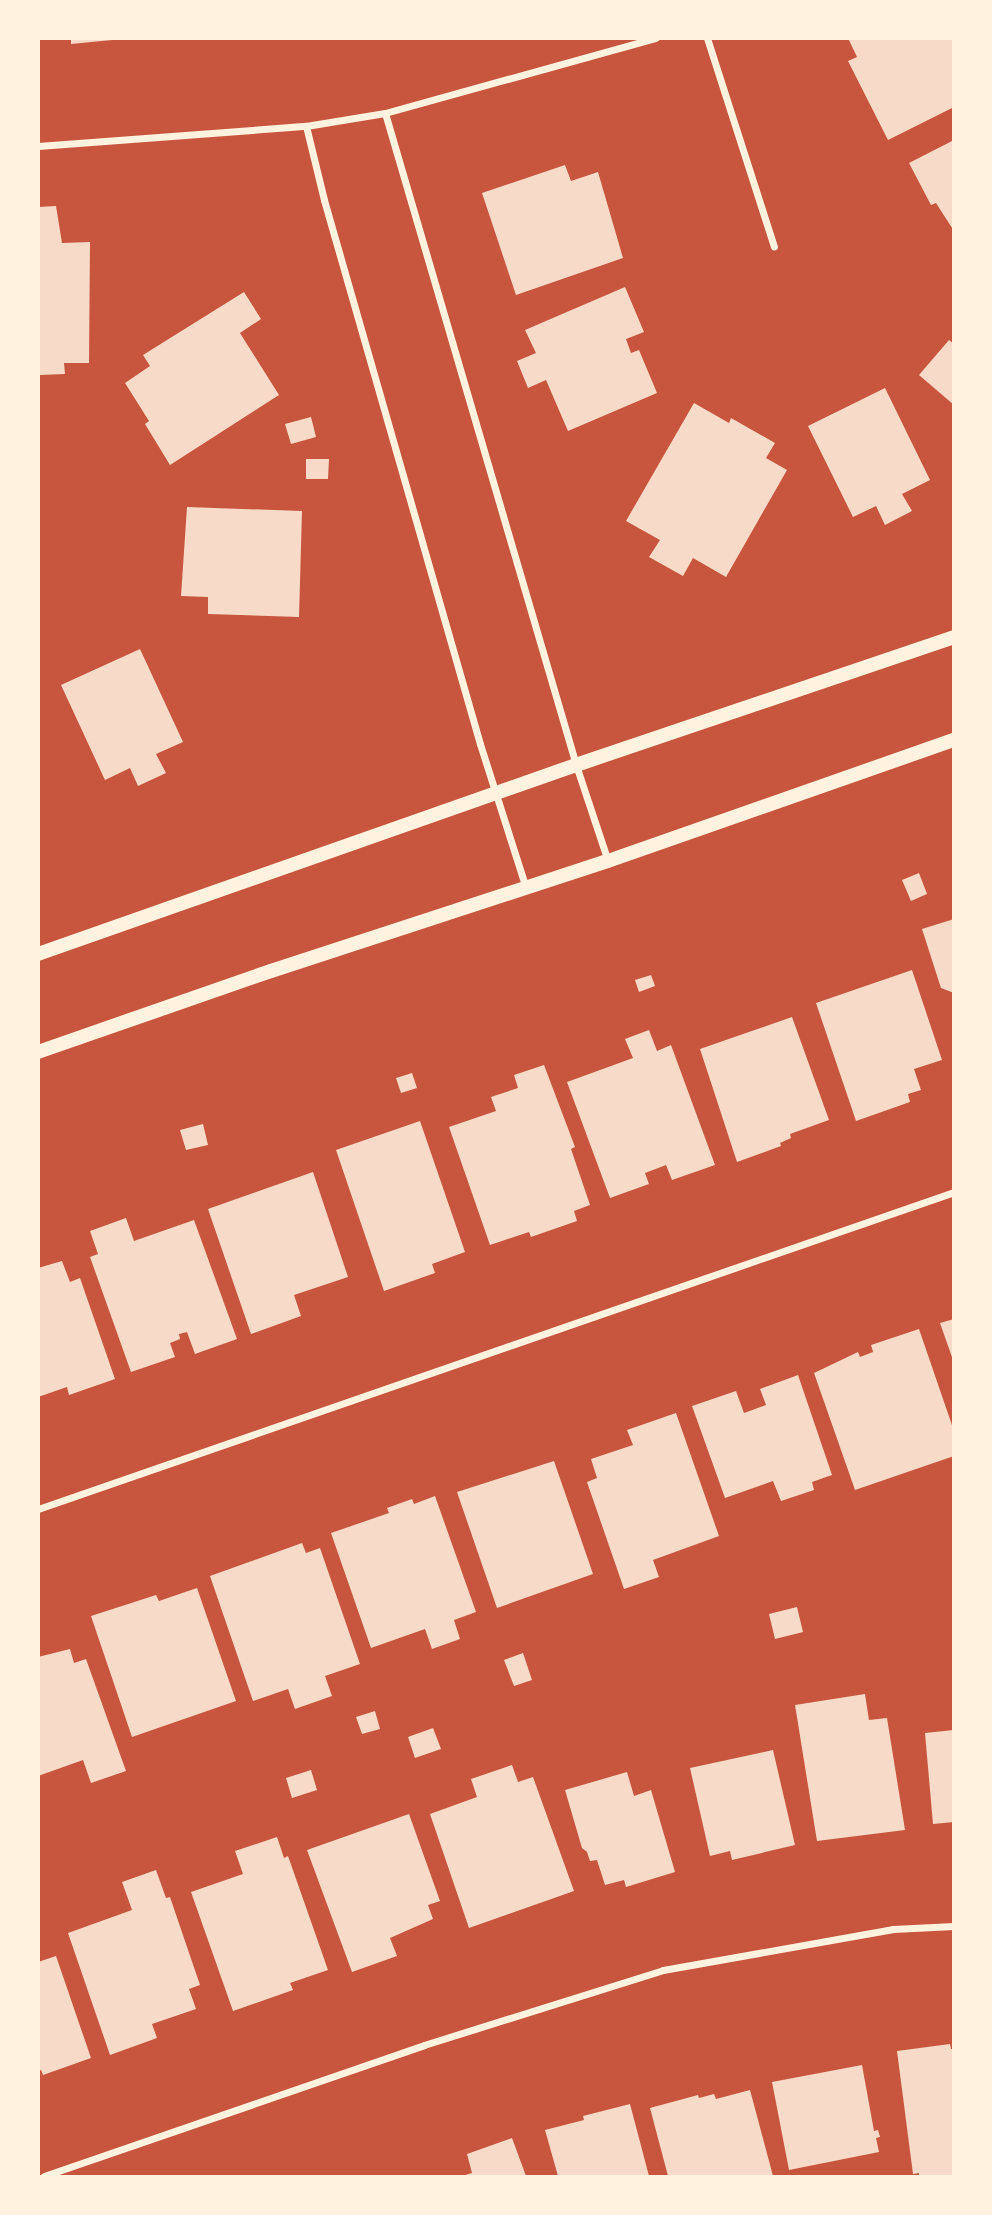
<!DOCTYPE html>
<html>
<head>
<meta charset="utf-8">
<style>
	body { margin:0 }
	#map { position:relative; width:992px; height:2215px; overflow:hidden; background:#c8553d; font-family:"PT Sans",sans-serif }
	div>[style] { position:absolute }
	[style*='--x'] { left:calc(var(--x)*1px); top:calc(var(--y)*1px); width:calc(var(--w)*1px); rotate:calc(var(--a)*1deg) }
	.building>* { inset:0; background:#f7dbc8 }
	.minor>* { height:7px; margin:-3.5px; padding:0 3.5px; transform-origin:3.5px; border-radius:3.5px; background:#fff3e0 }
	.secondary>* { height:14px; margin:-7px; padding:0 7px; transform-origin:7px; border-radius:7px; background:#fff3e0 }
	span { translate:-50% -50%; white-space:nowrap; text-align:center; line-height:1.15; -webkit-text-stroke:7px #fff3e0; paint-order:stroke }
	.frame { position:absolute; inset:0; border:40px solid #fff3e0; pointer-events:none }
</style>
</head>
<body>
<div id="map">
	<div class="building">
		<div style="clip-path:polygon(71px 38px,112px 38px,112px 40px,71px 44px)"></div>
		<div style="clip-path:polygon(848px 38px,954px 38px,954px 107px,888px 140px,848px 61px,857px 57px)"></div>
		<div style="clip-path:polygon(954px 140px,954px 231px,936px 203px,931px 205px,909px 163px)"></div>
		<div style="clip-path:polygon(565px 165px,571px 181px,598px 172px,623px 258px,516px 295px,482px 193px)"></div>
		<div style="clip-path:polygon(56px 206px,62px 243px,90px 242px,89px 363px,64px 363px,65px 374px,40px 375px,38px 207px)"></div>
		<div style="clip-path:polygon(625px 287px,644px 332px,626px 339px,631px 353px,639px 350px,657px 393px,568px 431px,546px 380px,528px 388px,517px 361px,536px 353px,525px 330px)"></div>
		<div style="clip-path:polygon(244px 292px,261px 319px,240px 333px,279px 395px,170px 465px,145px 424px,149px 421px,125px 383px,150px 366px,143px 355px)"></div>
		<div style="clip-path:polygon(949px 340px,954px 344px,954px 405px,919px 375px)"></div>
		<div style="clip-path:polygon(885px 388px,930px 480px,902px 494px,912px 511px,885px 525px,876px 506px,853px 517px,808px 426px)"></div>
		<div style="clip-path:polygon(694px 403px,729px 423px,731px 418px,775px 443px,766px 458px,787px 470px,726px 577px,693px 558px,683px 576px,649px 557px,660px 540px,626px 521px)"></div>
		<div style="clip-path:polygon(311px 417px,316px 437px,291px 444px,285px 424px)"></div>
		<div style="clip-path:polygon(306px 459px,329px 459px,328px 479px,306px 479px)"></div>
		<div style="clip-path:polygon(187px 507px,302px 511px,299px 617px,208px 614px,208px 597px,181px 596px)"></div>
		<div style="clip-path:polygon(140px 649px,183px 742px,156px 754px,166px 773px,138px 786px,130px 768px,105px 780px,61px 685px)"></div>
		<div style="clip-path:polygon(919px 873px,927px 894px,911px 901px,902px 880px)"></div>
		<div style="clip-path:polygon(954px 919px,954px 993px,941px 988px,922px 929px)"></div>
		<div style="clip-path:polygon(912px 970px,942px 1060px,914px 1069px,921px 1090px,908px 1094px,910px 1102px,856px 1121px,816px 1003px)"></div>
		<div style="clip-path:polygon(651px 975px,655px 986px,639px 992px,635px 980px)"></div>
		<div style="clip-path:polygon(792px 1017px,829px 1120px,790px 1134px,791px 1138px,780px 1143px,781px 1146px,737px 1162px,700px 1049px)"></div>
		<div style="clip-path:polygon(649px 1030px,657px 1051px,671px 1045px,715px 1165px,672px 1180px,666px 1165px,645px 1173px,649px 1184px,610px 1198px,567px 1082px,633px 1058px,625px 1039px)"></div>
		<div style="clip-path:polygon(544px 1065px,575px 1147px,571px 1149px,590px 1205px,574px 1211px,577px 1221px,531px 1237px,529px 1232px,490px 1245px,449px 1127px,496px 1111px,491px 1097px,518px 1088px,514px 1075px)"></div>
		<div style="clip-path:polygon(412px 1073px,417px 1088px,401px 1093px,396px 1078px)"></div>
		<div style="clip-path:polygon(420px 1121px,465px 1252px,432px 1264px,435px 1273px,384px 1291px,336px 1150px)"></div>
		<div style="clip-path:polygon(203px 1124px,208px 1145px,186px 1150px,180px 1130px)"></div>
		<div style="clip-path:polygon(313px 1172px,348px 1277px,294px 1295px,301px 1316px,251px 1334px,208px 1209px)"></div>
		<div style="clip-path:polygon(126px 1218px,134px 1241px,194px 1220px,237px 1339px,195px 1354px,187px 1332px,179px 1334px,180px 1339px,170px 1343px,175px 1357px,131px 1372px,90px 1257px,98px 1254px,90px 1231px)"></div>
		<div style="clip-path:polygon(62px 1261px,70px 1282px,80px 1278px,115px 1379px,69px 1395px,67px 1387px,38px 1397px,38px 1268px)"></div>
		<div style="clip-path:polygon(954px 1319px,954px 1360px,953px 1360px,940px 1323px)"></div>
		<div style="clip-path:polygon(919px 1329px,954px 1431px,954px 1456px,855px 1490px,814px 1373px,858px 1352px,860px 1357px,873px 1352px,871px 1345px)"></div>
		<div style="clip-path:polygon(798px 1375px,832px 1475px,812px 1482px,814px 1490px,781px 1501px,773px 1481px,725px 1498px,692px 1406px,736px 1391px,744px 1413px,766px 1405px,760px 1389px)"></div>
		<div style="clip-path:polygon(676px 1413px,719px 1536px,653px 1560px,659px 1577px,624px 1589px,587px 1482px,597px 1478px,591px 1459px,633px 1445px,627px 1430px)"></div>
		<div style="clip-path:polygon(554px 1461px,593px 1574px,497px 1608px,457px 1492px)"></div>
		<div style="clip-path:polygon(435px 1496px,476px 1612px,454px 1620px,460px 1639px,432px 1649px,425px 1629px,371px 1648px,331px 1533px,389px 1513px,387px 1508px,412px 1499px,414px 1504px)"></div>
		<div style="clip-path:polygon(302px 1543px,306px 1553px,320px 1548px,360px 1664px,325px 1676px,332px 1696px,295px 1709px,288px 1689px,253px 1701px,210px 1576px)"></div>
		<div style="clip-path:polygon(197px 1588px,236px 1701px,132px 1737px,91px 1616px,156px 1595px,159px 1601px)"></div>
		<div style="clip-path:polygon(797px 1607px,803px 1632px,775px 1639px,769px 1614px)"></div>
		<div style="clip-path:polygon(70px 1649px,74px 1663px,86px 1659px,126px 1771px,91px 1783px,83px 1760px,38px 1776px,38px 1657px)"></div>
		<div style="clip-path:polygon(523px 1653px,532px 1680px,514px 1686px,504px 1660px)"></div>
		<div style="clip-path:polygon(865px 1694px,869px 1720px,887px 1718px,905px 1830px,817px 1841px,795px 1705px)"></div>
		<div style="clip-path:polygon(375px 1711px,380px 1729px,362px 1734px,356px 1717px)"></div>
		<div style="clip-path:polygon(433px 1728px,441px 1749px,415px 1758px,408px 1737px)"></div>
		<div style="clip-path:polygon(954px 1730px,954px 1822px,933px 1824px,925px 1733px)"></div>
		<div style="clip-path:polygon(773px 1750px,795px 1845px,732px 1860px,730px 1851px,710px 1856px,690px 1768px)"></div>
		<div style="clip-path:polygon(512px 1765px,518px 1782px,533px 1777px,574px 1891px,469px 1928px,430px 1814px,477px 1797px,471px 1779px)"></div>
		<div style="clip-path:polygon(311px 1770px,317px 1790px,292px 1798px,286px 1778px)"></div>
		<div style="clip-path:polygon(627px 1772px,634px 1796px,651px 1790px,675px 1872px,626px 1887px,624px 1880px,605px 1885px,597px 1860px,590px 1861px,587px 1852px,582px 1848px,565px 1790px)"></div>
		<div style="clip-path:polygon(409px 1814px,440px 1901px,428px 1905px,433px 1919px,390px 1938px,397px 1956px,352px 1972px,307px 1850px)"></div>
		<div style="clip-path:polygon(277px 1837px,284px 1858px,288px 1856px,328px 1970px,290px 1983px,293px 1990px,233px 2011px,191px 1892px,243px 1874px,235px 1851px)"></div>
		<div style="clip-path:polygon(156px 1870px,166px 1898px,170px 1897px,200px 1985px,189px 1989px,196px 2009px,152px 2024px,157px 2038px,110px 2055px,68px 1933px,132px 1910px,122px 1882px)"></div>
		<div style="clip-path:polygon(56px 1956px,91px 2058px,43px 2075px,41px 2070px,38px 2071px,38px 1962px)"></div>
		<div style="clip-path:polygon(950px 2044px,951px 2049px,954px 2049px,954px 2176px,919px 2176px,919px 2173px,913px 2174px,897px 2051px)"></div>
		<div style="clip-path:polygon(862px 2065px,874px 2131px,878px 2130px,880px 2137px,876px 2138px,879px 2152px,789px 2170px,772px 2082px)"></div>
		<div style="clip-path:polygon(750px 2090px,773px 2176px,668px 2176px,650px 2108px,698px 2095px,699px 2098px,714px 2094px,716px 2099px)"></div>
		<div style="clip-path:polygon(630px 2104px,649px 2176px,558px 2176px,545px 2130px,584px 2120px,583px 2116px)"></div>
		<div style="clip-path:polygon(512px 2138px,526px 2176px,462px 2176px,472px 2173px,467px 2154px)"></div>
	</div>
	<div class="minor">
		<div style="--x:707;--y:38;--w:219;--a:72.2"></div>
		<div style="--x:385;--y:113;--w:679;--a:73.67"></div>
		<div style="--x:576;--y:765;--w:101;--a:71.6"></div>
		<div style="--x:306;--y:126;--w:76;--a:76.3"></div>
		<div style="--x:324;--y:200;--w:566;--a:74"></div>
		<div style="--x:480;--y:744;--w:151;--a:72.3"></div>
		<div style="--x:38;--y:146;--w:269;--a:-4.3"></div>
		<div style="--x:306;--y:126;--w:80;--a:-9.3"></div>
		<div style="--x:385;--y:113;--w:281;--a:-15.5"></div>
		<div style="--x:38;--y:1509;--w:969;--a:-19.09"></div>
		<div style="--x:44;--y:2176;--w:402;--a:-19"></div>
		<div style="--x:424;--y:2045;--w:250;--a:-17.4"></div>
		<div style="--x:663;--y:1970;--w:234;--a:-10.1"></div>
		<div style="--x:893;--y:1929;--w:61;--a:-2.8"></div>
	</div>
	<div class="secondary">
		<div style="--x:38;--y:954;--w:570;--a:-19.36"></div>
		<div style="--x:576;--y:765;--w:399;--a:-18.7"></div>
		<div style="--x:38;--y:1052;--w:247;--a:-19.2"></div>
		<div style="--x:271;--y:971;--w:354;--a:-18.1"></div>
		<div style="--x:608;--y:861;--w:367;--a:-19.3"></div>
	</div>
	<div class="frame"></div>
</div>
</body>
</html>
